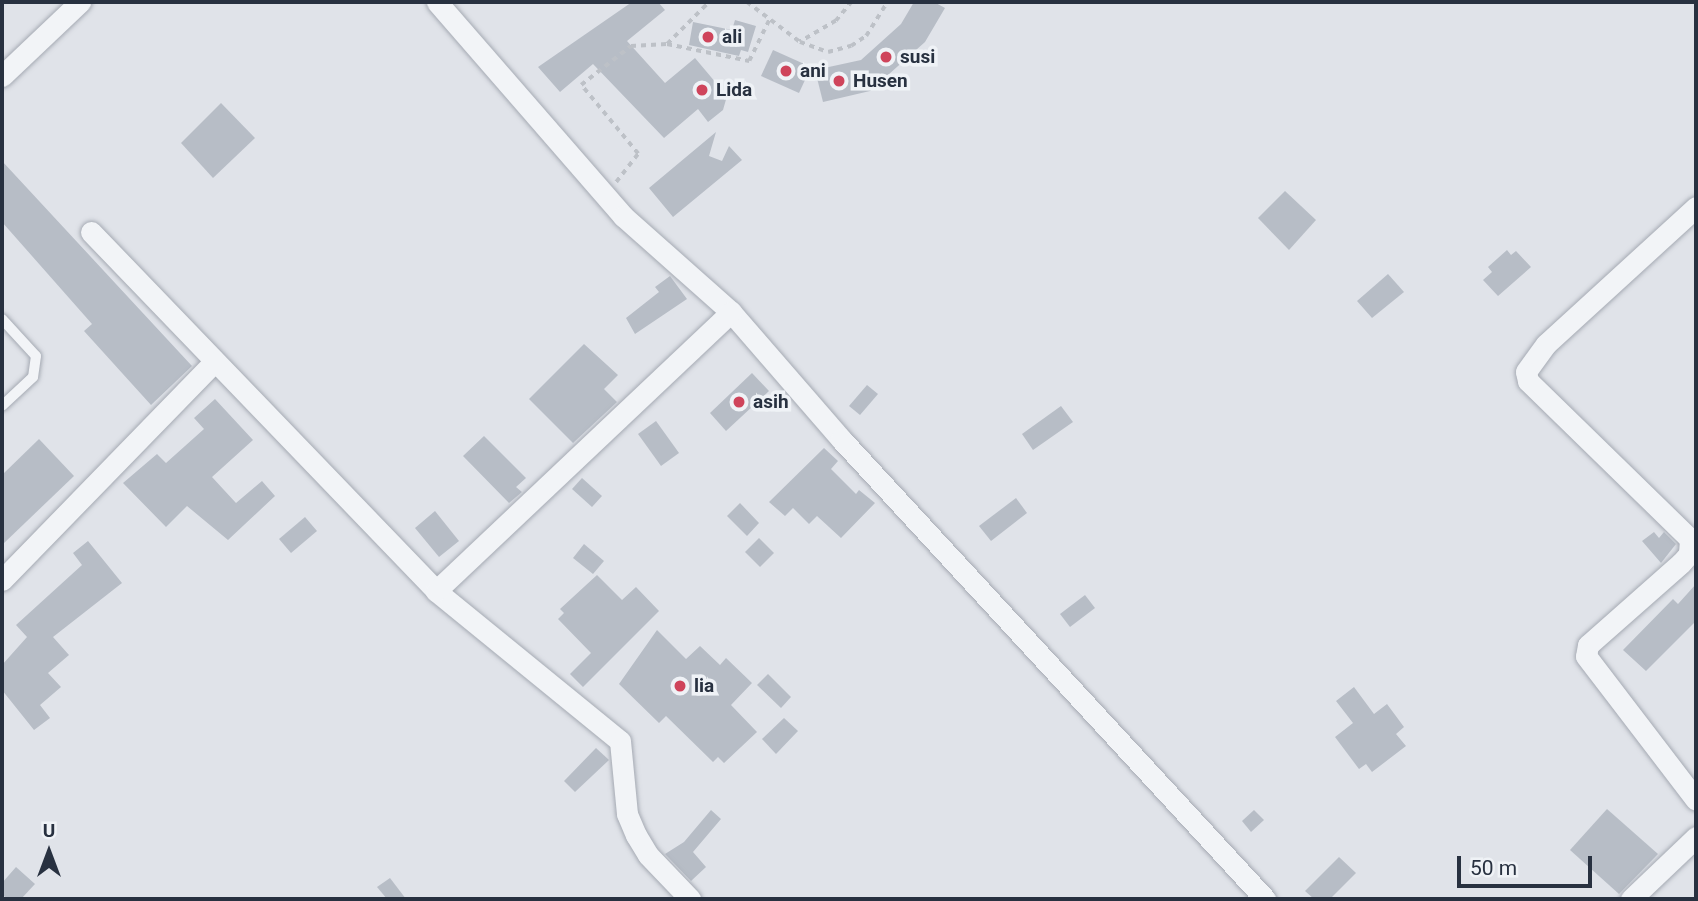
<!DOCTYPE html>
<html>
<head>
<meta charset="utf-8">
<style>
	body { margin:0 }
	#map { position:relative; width:1698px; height:901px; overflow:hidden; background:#e0e3e9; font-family:Roboto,sans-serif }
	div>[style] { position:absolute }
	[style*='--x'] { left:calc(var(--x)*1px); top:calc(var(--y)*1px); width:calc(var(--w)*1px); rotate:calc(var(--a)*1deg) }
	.building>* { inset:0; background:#b7bdc6 }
	.path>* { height:3.5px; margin-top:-1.75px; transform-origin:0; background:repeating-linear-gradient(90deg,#bdc1c7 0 5px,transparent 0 10px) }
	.roads { filter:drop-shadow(0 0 2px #a5aab3) drop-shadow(0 0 2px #a5aab3) }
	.lane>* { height:10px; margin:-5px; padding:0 5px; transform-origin:5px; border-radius:5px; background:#f2f4f7 }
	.street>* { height:21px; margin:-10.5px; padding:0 10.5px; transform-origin:10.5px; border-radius:10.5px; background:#f2f4f7 }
	.dots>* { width:19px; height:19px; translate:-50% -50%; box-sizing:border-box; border:4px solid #eff2f6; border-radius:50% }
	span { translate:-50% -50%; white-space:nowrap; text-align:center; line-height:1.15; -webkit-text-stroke:7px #eff2f6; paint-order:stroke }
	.poi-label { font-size:19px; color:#283140; font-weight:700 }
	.left { translate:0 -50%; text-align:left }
	.frame { position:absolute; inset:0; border:4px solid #283140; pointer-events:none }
	.north { position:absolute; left:14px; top:817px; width:70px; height:70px; -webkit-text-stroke:5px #eff2f6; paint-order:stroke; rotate:0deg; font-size:19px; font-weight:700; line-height:28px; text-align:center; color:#283140 }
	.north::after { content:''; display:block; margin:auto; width:24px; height:32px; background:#283140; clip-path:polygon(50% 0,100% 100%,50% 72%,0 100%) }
	.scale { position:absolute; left:1457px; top:856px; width:135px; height:32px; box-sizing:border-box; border:4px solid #283140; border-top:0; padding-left:9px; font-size:21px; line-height:24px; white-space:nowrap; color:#283140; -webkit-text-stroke:5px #eff2f6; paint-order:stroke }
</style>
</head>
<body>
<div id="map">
	<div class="building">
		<div style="clip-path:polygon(632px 2px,658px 2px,665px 10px,627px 41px,665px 83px,695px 58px,727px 96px,723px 110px,708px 122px,698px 109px,664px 138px,593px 64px,560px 92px,538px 67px)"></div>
		<div style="clip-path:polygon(914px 2px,934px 2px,945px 8px,925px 42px,870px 91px,823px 102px,815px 70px,861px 60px,901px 24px)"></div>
		<div style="clip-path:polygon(735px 20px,756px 26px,748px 52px,741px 50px,739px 56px,689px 45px,693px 22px,732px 30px)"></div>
		<div style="clip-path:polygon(773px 50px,811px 67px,799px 93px,761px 76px)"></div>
		<div style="clip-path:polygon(221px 103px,255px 138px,213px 178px,181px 143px)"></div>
		<div style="clip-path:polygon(716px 132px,709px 156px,722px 161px,729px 146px,742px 160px,673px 217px,649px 188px)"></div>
		<div style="clip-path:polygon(2px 161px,192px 366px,151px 405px,84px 331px,92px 324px,2px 222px)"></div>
		<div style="clip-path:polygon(1285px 191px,1316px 220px,1289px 250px,1258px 218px)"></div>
		<div style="clip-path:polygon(1507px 250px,1511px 255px,1516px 251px,1531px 267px,1498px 296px,1483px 280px,1492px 272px,1488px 267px)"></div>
		<div style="clip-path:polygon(1388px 274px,1404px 292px,1372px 318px,1357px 301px)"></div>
		<div style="clip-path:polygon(670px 276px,687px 299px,635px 334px,626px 318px,659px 292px,655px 287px)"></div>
		<div style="clip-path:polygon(584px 344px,618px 375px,604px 389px,617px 402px,573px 443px,529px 399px)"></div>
		<div style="clip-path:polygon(752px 373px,769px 391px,726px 431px,710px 413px)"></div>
		<div style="clip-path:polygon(867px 385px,878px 394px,860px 415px,849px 406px)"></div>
		<div style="clip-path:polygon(215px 399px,253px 440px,212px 477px,236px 503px,262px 481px,275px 496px,228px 540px,187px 506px,166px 527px,123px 483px,157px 454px,166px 463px,204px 429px,194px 418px)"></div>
		<div style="clip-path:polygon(1061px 406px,1073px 422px,1033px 450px,1022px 434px)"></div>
		<div style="clip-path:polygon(656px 421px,679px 453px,661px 466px,638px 434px)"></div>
		<div style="clip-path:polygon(484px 436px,526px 478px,516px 487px,522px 492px,509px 503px,463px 456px)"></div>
		<div style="clip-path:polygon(39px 439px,74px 476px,2px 545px,2px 475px)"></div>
		<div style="clip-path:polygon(824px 448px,838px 461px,831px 469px,856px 494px,859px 490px,875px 503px,841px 538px,817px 516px,809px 524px,793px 508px,785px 516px,769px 502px)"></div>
		<div style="clip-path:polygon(582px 478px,602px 496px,592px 507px,572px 489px)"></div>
		<div style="clip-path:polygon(1016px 498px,1027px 513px,991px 541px,979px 526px)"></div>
		<div style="clip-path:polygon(740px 503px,759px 523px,747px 536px,727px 516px)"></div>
		<div style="clip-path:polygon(435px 511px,459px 541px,439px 557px,415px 528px)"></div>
		<div style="clip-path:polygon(305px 517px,317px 531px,291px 553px,279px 539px)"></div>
		<div style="clip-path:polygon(1654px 532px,1659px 538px,1664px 532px,1676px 544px,1661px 563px,1642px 541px)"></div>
		<div style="clip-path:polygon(759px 538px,774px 553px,760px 567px,745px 552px)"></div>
		<div style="clip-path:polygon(88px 541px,122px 583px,53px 637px,69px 655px,48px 673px,61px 687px,40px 705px,50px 718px,34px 730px,2px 690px,2px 665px,27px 637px,16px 625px,82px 565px,73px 553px)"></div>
		<div style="clip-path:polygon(584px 544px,604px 561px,593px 574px,573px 558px)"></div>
		<div style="clip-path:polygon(597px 575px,622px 600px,636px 587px,659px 611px,583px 687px,570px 674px,591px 653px,558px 619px,564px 613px,560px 609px)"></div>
		<div style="clip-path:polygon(1696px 584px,1696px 621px,1646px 671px,1623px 650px,1673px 599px,1678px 604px)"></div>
		<div style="clip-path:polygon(1085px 595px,1095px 608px,1070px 627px,1060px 614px)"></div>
		<div style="clip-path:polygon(657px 630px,686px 659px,700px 646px,720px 665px,726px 658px,752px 683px,731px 705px,757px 732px,724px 763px,718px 757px,713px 762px,666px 716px,659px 723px,619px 684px)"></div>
		<div style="clip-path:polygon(768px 674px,791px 697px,781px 708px,757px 685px)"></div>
		<div style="clip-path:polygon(1354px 687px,1374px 714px,1387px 704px,1404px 727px,1396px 734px,1406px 746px,1372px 772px,1366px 764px,1359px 769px,1335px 737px,1353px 723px,1336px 701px)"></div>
		<div style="clip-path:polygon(784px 718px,798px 731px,776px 754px,762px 739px)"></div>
		<div style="clip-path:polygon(596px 748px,609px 760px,575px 792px,564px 781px)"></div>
		<div style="clip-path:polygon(1607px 809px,1658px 854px,1619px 894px,1570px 850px)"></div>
		<div style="clip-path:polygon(711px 810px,721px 819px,693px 852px,706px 867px,691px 881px,665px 854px,684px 842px)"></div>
		<div style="clip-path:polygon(1254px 810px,1264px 820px,1251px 832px,1242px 821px)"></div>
		<div style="clip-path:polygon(1339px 857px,1356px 873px,1330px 899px,1314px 899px,1305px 891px)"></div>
		<div style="clip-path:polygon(16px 867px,35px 884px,21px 899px,7px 899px,2px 894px,2px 883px)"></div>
		<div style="clip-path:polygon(390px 878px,406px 899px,387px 899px,377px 887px)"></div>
	</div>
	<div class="path">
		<div style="--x:747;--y:2;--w:66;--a:37"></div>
		<div style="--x:852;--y:2;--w:25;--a:130"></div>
		<div style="--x:836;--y:21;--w:42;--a:149.7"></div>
		<div style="--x:800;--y:42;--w:30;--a:20"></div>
		<div style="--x:828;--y:52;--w:24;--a:-15"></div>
		<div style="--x:851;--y:46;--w:18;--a:-34"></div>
		<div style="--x:866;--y:36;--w:40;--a:-58"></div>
		<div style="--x:667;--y:44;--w:84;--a:11.7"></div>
		<div style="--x:749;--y:61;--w:46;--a:-64"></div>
		<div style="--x:616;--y:182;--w:36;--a:-52"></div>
		<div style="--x:638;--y:154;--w:89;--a:-129.6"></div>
		<div style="--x:581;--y:85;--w:63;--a:-38"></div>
		<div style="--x:631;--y:46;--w:36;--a:-3"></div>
		<div style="--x:667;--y:44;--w:59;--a:-45"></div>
	</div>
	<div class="roads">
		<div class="lane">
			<div style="--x:2;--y:319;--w:50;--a:47.4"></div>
			<div style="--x:36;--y:356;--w:21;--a:98"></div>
			<div style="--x:33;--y:377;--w:42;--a:136.9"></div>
		</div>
		<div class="street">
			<div style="--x:437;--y:2;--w:284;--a:49"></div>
			<div style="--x:623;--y:216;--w:144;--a:41.6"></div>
			<div style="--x:731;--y:312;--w:168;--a:49.1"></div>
			<div style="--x:841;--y:439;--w:626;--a:47.33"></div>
			<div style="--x:2;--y:76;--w:108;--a:-43.5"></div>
			<div style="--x:1696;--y:207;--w:203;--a:137.6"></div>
			<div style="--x:1546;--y:344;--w:34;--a:126"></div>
			<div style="--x:1526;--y:372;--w:9;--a:77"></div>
			<div style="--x:1528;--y:381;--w:226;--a:44.3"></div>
			<div style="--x:1690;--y:539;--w:15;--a:94"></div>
			<div style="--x:1689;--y:554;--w:12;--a:132"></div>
			<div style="--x:1681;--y:563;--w:124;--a:138.6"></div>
			<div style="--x:1588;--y:645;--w:11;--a:100"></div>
			<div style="--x:1586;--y:656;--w:181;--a:52.6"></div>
			<div style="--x:91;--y:232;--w:498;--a:46.1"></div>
			<div style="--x:436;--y:591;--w:237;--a:39.2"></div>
			<div style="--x:620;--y:741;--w:73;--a:84.5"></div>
			<div style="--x:627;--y:814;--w:23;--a:67"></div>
			<div style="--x:636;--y:835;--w:23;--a:59"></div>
			<div style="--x:648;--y:855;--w:61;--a:46.3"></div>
			<div style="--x:2;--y:580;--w:304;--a:-45.8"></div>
			<div style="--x:436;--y:591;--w:406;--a:-43.4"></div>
			<div style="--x:1631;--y:899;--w:90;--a:-43.6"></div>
		</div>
	</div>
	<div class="dots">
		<div style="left:708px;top:37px;background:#cf445b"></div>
		<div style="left:886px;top:57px;background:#cf445b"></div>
		<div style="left:786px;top:71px;background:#cf445b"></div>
		<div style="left:839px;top:81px;background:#cf445b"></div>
		<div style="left:702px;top:90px;background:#cf445b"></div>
		<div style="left:739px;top:402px;background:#cf445b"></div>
		<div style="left:680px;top:686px;background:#cf445b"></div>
	</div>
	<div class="poi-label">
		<span class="left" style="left:722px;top:37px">ali</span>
		<span class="left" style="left:900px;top:57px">susi</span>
		<span class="left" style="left:800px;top:71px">ani</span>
		<span class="left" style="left:853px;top:81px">Husen</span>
		<span class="left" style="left:716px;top:90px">Lida</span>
		<span class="left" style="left:753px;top:402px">asih</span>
		<span class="left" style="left:694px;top:686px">lia</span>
	</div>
	<div class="frame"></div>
	<div class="north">U</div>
	<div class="scale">50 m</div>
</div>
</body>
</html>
